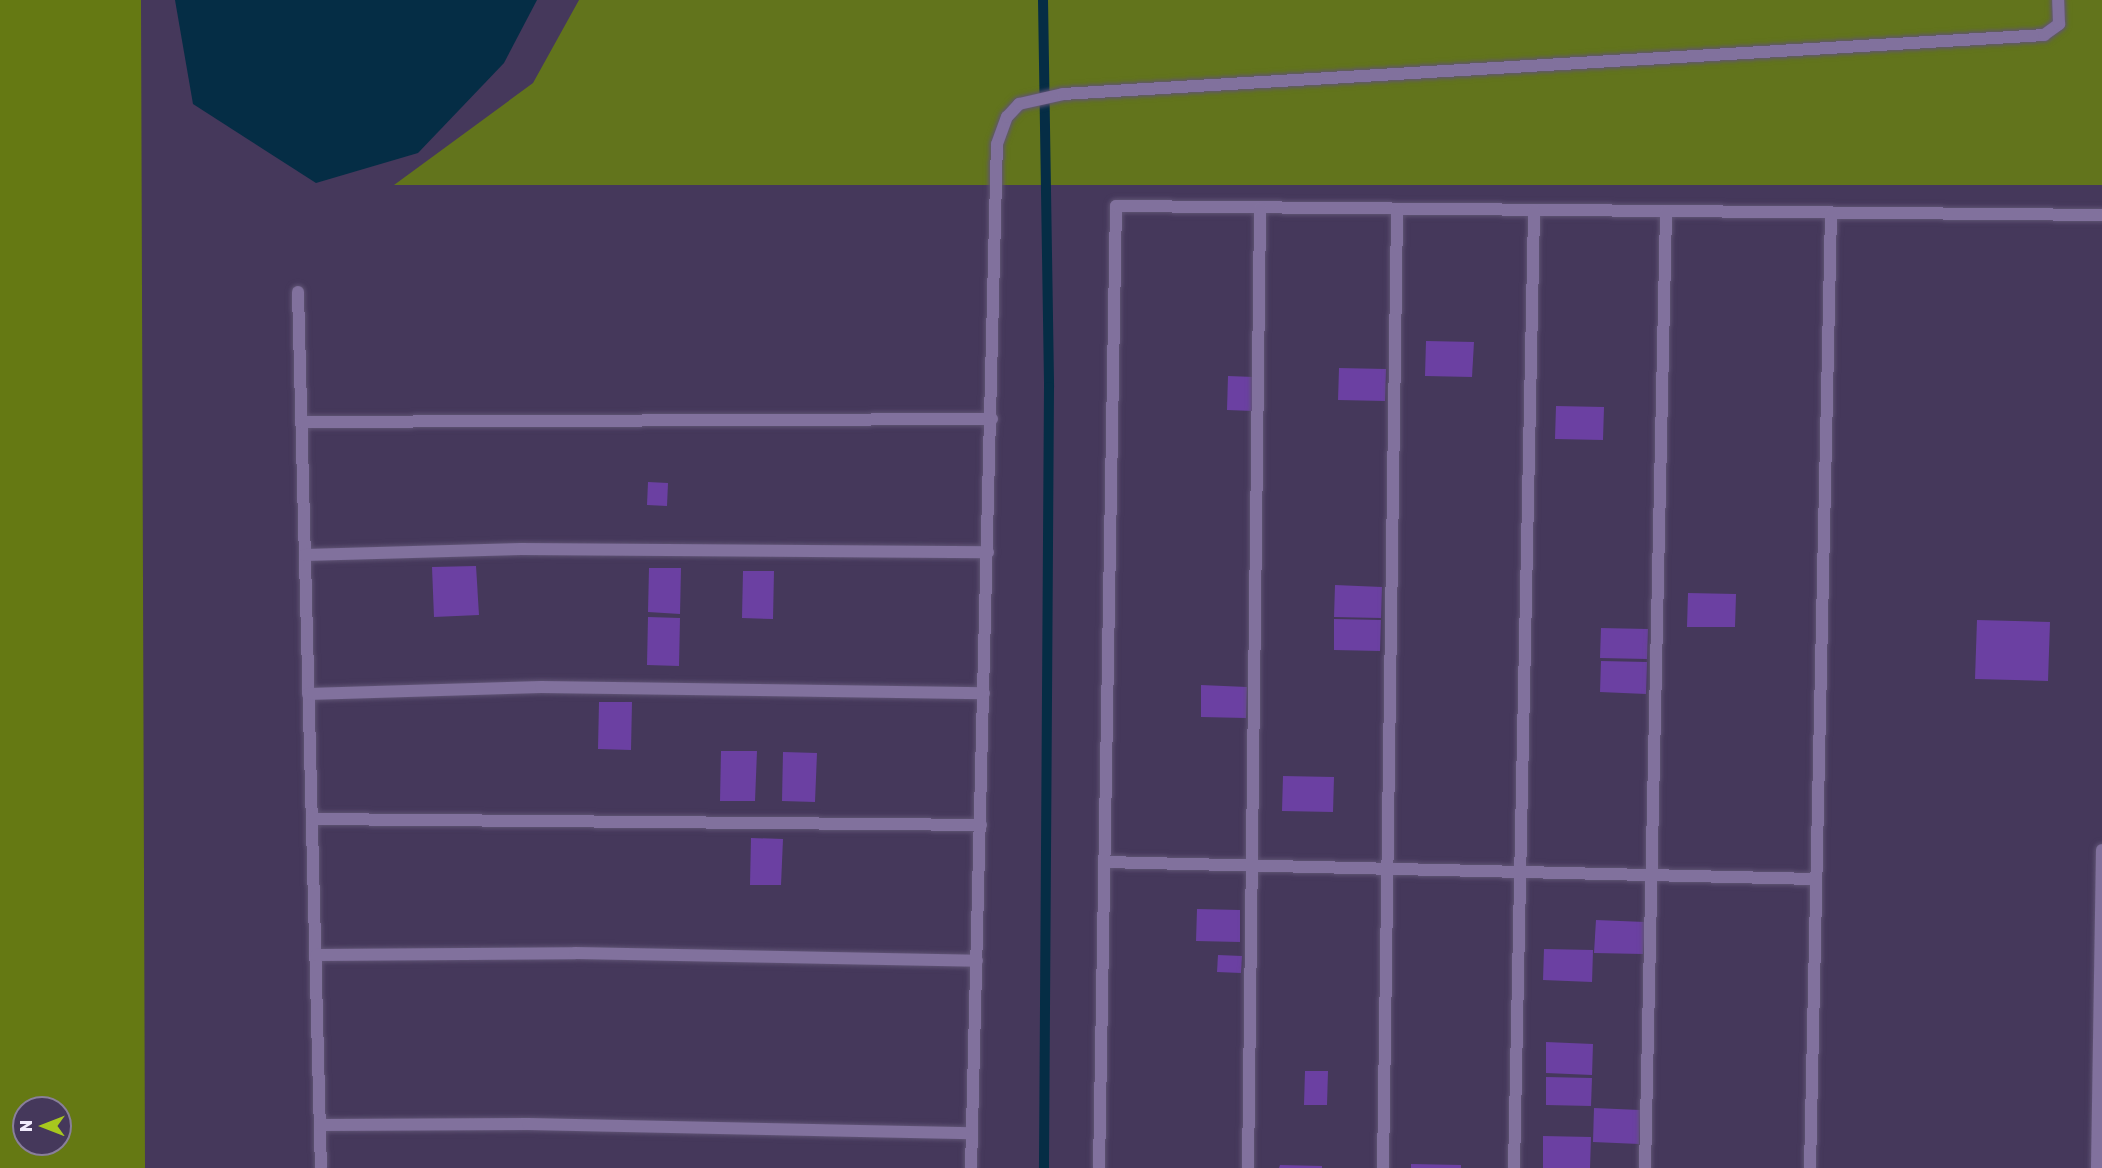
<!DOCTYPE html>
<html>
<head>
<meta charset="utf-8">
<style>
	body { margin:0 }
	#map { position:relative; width:2102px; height:1168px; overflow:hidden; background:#45385b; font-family:"Golos Text",sans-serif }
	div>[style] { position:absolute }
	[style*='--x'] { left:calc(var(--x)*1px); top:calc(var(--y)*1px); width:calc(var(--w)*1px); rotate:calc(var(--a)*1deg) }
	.green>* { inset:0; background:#62741c }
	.forest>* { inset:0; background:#657913 }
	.water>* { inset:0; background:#052d45 }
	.stream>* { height:10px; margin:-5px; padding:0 5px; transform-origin:5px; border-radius:5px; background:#052d45 }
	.building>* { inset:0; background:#6b40a2 }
	.roads { filter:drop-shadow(0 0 2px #605475) drop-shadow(0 0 2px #605475) }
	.street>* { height:12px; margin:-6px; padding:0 6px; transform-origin:6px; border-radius:6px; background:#81719d }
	span { translate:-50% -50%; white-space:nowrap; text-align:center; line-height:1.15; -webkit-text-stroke:5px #45385b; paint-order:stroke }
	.north { position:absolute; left:12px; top:1096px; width:60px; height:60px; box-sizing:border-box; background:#45385b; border:2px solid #897f9b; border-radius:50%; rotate:270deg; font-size:16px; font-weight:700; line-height:24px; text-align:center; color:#f0eafc }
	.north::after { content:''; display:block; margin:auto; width:21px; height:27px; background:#a7c71e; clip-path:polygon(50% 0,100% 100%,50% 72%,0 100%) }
</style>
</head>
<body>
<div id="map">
	<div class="green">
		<div style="clip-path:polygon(579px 0,2102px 0,2102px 185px,394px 185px,533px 83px)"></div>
	</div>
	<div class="forest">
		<div style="clip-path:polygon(evenodd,0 0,141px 0,145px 1168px,0 1168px,0 0,24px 1108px,60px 1108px,60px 1144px,24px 1144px,24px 1108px)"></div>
	</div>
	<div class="water">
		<div style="clip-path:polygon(175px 0,537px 0,504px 63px,418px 153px,316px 183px,193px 104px)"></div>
	</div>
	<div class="stream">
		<div style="--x:1043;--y:0;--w:387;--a:89.1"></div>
		<div style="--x:1049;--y:387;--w:781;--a:90.37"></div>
	</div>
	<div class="building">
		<div style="clip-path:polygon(1426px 341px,1474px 342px,1472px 377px,1425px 376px)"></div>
		<div style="clip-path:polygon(1339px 368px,1386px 369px,1385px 401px,1338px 400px)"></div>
		<div style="clip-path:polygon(1228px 376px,1254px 377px,1253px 411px,1227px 410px)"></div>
		<div style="clip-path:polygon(1556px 406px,1604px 407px,1603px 440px,1555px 439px)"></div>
		<div style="clip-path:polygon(648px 482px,668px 483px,667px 506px,647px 505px)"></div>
		<div style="clip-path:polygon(476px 566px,479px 615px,434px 617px,432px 567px)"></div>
		<div style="clip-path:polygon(649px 568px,681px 568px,680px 614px,648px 612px)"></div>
		<div style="clip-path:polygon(743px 571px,774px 571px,773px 619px,742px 618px)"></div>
		<div style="clip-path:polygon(1335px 585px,1382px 587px,1381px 618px,1334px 617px)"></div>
		<div style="clip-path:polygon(1688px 593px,1736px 594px,1735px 627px,1687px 627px)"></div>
		<div style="clip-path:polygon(648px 617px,680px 618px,679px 666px,647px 665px)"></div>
		<div style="clip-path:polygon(1334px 619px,1381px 620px,1380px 651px,1334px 650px)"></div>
		<div style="clip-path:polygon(1977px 620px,2050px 622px,2048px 681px,1975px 679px)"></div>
		<div style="clip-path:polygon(1601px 628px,1648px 629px,1647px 659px,1600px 658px)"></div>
		<div style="clip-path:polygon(1601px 661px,1647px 662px,1646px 694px,1600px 692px)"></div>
		<div style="clip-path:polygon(1201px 685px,1247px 687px,1246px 718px,1201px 717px)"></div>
		<div style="clip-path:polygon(599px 702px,632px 702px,631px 750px,598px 749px)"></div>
		<div style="clip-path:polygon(721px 751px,757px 751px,755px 801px,720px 801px)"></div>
		<div style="clip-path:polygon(783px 752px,817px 753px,815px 802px,782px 801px)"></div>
		<div style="clip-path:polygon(1283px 776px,1334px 777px,1333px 812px,1282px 811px)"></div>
		<div style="clip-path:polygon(751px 838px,783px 839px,781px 885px,750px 885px)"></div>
		<div style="clip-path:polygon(1197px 909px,1240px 910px,1240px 942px,1196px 941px)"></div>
		<div style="clip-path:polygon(1596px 920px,1645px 922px,1643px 954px,1594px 953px)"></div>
		<div style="clip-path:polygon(1544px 949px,1593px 950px,1592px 982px,1543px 980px)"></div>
		<div style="clip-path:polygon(1218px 955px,1242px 956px,1241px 973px,1217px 972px)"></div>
		<div style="clip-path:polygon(1546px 1042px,1593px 1044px,1592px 1075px,1546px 1073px)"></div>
		<div style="clip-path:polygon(1305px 1071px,1328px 1071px,1327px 1105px,1304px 1105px)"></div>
		<div style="clip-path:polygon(1546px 1077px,1592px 1078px,1591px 1106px,1546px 1105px)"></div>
		<div style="clip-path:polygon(1594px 1108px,1640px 1110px,1639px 1144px,1593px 1142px)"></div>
		<div style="clip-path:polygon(1543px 1136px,1591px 1137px,1590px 1168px,1543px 1168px)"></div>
		<div style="clip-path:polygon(1411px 1164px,1461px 1165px,1461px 1168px,1411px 1168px)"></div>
		<div style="clip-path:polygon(1280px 1165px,1322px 1166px,1322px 1168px,1279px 1168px)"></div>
	</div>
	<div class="roads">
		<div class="street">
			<div style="--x:298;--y:292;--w:876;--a:88.5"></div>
			<div style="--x:301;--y:422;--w:691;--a:-0.25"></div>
			<div style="--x:305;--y:555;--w:216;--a:-1.6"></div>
			<div style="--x:521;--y:549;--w:467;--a:0.4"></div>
			<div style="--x:308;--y:694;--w:233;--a:-1.7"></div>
			<div style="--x:541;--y:687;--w:443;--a:0.8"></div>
			<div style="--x:312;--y:819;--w:669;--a:0.51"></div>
			<div style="--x:1104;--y:862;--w:712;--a:1.37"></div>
			<div style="--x:316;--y:955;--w:259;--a:-0.4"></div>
			<div style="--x:575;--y:953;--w:402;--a:1.1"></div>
			<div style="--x:320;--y:1125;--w:208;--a:-0.3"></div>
			<div style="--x:528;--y:1124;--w:444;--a:1.2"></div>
			<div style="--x:971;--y:1168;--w:1024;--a:-88.55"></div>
			<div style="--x:997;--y:144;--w:29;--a:-70"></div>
			<div style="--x:1007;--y:117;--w:18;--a:-47"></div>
			<div style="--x:1019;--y:104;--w:45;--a:-12.8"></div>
			<div style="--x:1063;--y:94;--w:983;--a:-3.44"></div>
			<div style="--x:2044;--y:35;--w:19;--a:-36"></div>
			<div style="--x:2059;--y:24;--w:24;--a:-92"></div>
			<div style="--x:1099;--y:1168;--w:962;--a:-88.99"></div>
			<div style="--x:1116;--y:206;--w:986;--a:0.52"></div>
			<div style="--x:1248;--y:1168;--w:960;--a:-89.28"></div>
			<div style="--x:1383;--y:1168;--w:959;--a:-89.16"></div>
			<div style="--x:1514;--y:1168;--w:958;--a:-88.8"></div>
			<div style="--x:1645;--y:1168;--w:957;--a:-88.74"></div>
			<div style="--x:1810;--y:1168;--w:955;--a:-88.74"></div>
			<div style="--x:2097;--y:1168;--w:318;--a:-89.1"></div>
		</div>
	</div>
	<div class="north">N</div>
</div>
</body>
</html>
